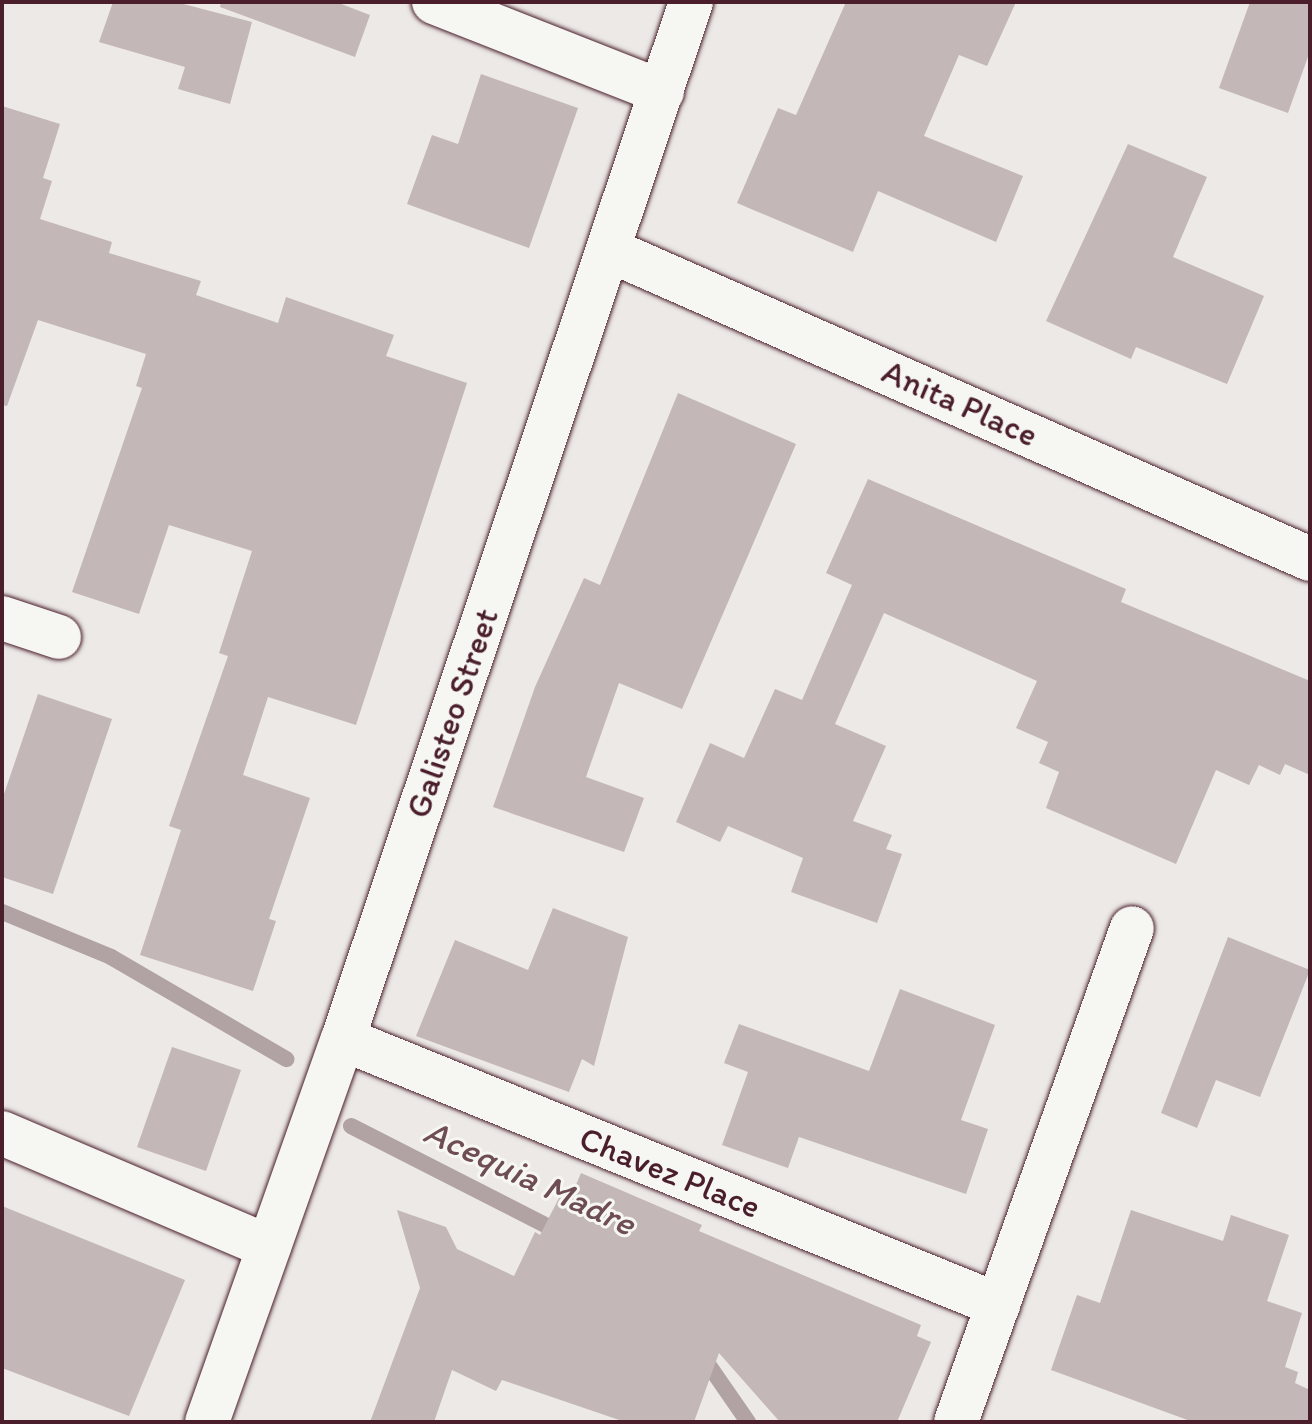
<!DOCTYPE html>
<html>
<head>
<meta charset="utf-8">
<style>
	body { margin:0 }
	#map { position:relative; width:1312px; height:1424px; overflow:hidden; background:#ece9e6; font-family:Itim,sans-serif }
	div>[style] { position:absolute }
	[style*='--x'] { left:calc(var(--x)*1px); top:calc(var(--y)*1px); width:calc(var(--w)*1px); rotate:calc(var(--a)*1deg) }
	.stream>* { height:16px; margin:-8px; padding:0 8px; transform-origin:8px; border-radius:8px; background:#b1a2a3 }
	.building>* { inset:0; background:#c4b7b7 }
	.roads { filter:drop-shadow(0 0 2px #4a1f2b) drop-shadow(0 0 2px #4a1f2b) }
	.minor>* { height:44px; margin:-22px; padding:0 22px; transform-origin:22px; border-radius:22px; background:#f6f6f2 }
	.tertiary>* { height:44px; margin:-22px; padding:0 22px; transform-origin:22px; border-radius:22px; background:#f6f6f2 }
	span { translate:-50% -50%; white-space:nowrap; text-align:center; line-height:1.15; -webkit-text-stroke:6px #f6f6f2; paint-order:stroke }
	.street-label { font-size:34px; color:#4a1f2b }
	.water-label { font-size:36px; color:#6e4d55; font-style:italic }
	.frame { position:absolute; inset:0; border:4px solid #4a1f2b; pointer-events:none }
</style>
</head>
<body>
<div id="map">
	<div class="stream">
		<div style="--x:2;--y:912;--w:118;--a:22.4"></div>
		<div style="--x:111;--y:957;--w:203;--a:30.2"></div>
		<div style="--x:351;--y:1126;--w:238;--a:27"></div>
		<div style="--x:701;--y:1354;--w:83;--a:55.3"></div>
	</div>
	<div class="building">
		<div style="clip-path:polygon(113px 2px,176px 2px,252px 22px,230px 104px,178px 89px,185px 67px,99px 42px)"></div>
		<div style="clip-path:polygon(221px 2px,336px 2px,370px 15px,355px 57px,220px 7px)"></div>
		<div style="clip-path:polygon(846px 2px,1016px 2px,987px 66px,959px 55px,924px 136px,1023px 176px,996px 242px,878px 191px,853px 252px,737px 203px,778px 108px,796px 115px)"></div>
		<div style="clip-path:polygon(1250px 2px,1310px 2px,1310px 51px,1288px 113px,1219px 88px)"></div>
		<div style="clip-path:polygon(481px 74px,578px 108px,529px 248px,407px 204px,432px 135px,458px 144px)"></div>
		<div style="clip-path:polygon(2px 106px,60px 124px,43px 178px,52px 181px,40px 219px,112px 242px,109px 253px,201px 281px,196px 295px,278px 323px,286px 297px,394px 335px,386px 356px,467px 383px,356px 725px,268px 697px,243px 775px,310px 798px,269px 919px,276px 921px,253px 991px,140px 955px,181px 830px,169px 826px,228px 656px,219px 653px,252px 551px,169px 525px,139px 614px,72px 592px,142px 388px,136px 386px,146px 354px,38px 320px,7px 406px,2px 405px)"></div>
		<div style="clip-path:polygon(1128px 144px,1207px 177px,1173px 257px,1264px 296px,1227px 384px,1136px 347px,1131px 359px,1046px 321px)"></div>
		<div style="clip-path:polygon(678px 393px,796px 444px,682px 709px,619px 683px,586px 777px,644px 798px,624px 852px,493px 807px,535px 687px,584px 578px,600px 585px)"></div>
		<div style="clip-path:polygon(868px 479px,1126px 589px,1121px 602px,1310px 681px,1310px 775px,1285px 764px,1280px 775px,1259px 765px,1249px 785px,1216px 770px,1176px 864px,1046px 808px,1059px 772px,1039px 763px,1048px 742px,1016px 728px,1037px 681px,884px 613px,835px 724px,886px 746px,853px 821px,892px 835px,886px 849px,902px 854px,877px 923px,791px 892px,803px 858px,728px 826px,720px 842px,676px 822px,710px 743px,744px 758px,775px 689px,802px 700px,852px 585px,826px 573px)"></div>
		<div style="clip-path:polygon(38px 694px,112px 719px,53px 894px,2px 877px,2px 800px)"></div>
		<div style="clip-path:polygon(553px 908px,628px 937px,594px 1066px,582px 1059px,569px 1092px,416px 1036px,455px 940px,528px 970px)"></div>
		<div style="clip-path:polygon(1228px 937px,1310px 970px,1260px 1097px,1216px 1080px,1197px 1128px,1161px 1113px)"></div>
		<div style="clip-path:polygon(900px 989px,995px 1025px,961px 1120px,988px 1129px,966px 1194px,799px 1137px,788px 1168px,722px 1145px,748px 1072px,724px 1063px,739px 1024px,869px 1071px)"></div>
		<div style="clip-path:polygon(172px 1047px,241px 1070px,206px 1171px,137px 1147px)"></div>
		<div style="clip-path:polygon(581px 1173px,702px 1225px,699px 1231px,921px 1325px,917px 1336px,931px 1342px,897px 1422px,780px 1422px,719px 1353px,694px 1422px,625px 1422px,502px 1380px,496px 1391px,452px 1370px,434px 1422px,370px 1422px,420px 1288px,397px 1210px,446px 1227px,457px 1249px,514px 1276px,535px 1232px,540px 1235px,560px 1196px,569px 1201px)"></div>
		<div style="clip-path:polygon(2px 1206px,185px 1280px,129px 1416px,2px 1368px)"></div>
		<div style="clip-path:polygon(1131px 1210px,1223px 1241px,1231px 1215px,1289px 1235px,1267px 1301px,1302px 1313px,1285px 1367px,1298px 1372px,1295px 1383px,1310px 1390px,1310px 1422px,1193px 1422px,1051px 1370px,1077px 1295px,1100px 1303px)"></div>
	</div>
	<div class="roads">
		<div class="minor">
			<div style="--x:434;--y:2;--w:245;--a:21.5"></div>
			<div style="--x:609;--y:250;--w:766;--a:23.79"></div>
			<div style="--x:2;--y:618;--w:60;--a:18.4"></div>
			<div style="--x:343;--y:1039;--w:707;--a:22.1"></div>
			<div style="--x:2;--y:1133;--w:290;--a:23.1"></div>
			<div style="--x:956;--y:1422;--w:524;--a:-70.39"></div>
		</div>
		<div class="tertiary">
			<div style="--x:207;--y:1422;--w:406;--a:-70.5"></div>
			<div style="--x:343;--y:1039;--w:1094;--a:-71.45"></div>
		</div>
	</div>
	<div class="street-label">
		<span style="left:960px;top:403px;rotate:24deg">Anita Place</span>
		<span style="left:452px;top:713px;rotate:-71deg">Galisteo Street</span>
		<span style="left:670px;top:1172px;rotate:22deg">Chavez Place</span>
	</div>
	<div class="water-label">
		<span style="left:530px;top:1177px;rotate:25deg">Acequia Madre</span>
	</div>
	<div class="frame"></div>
</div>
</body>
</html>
